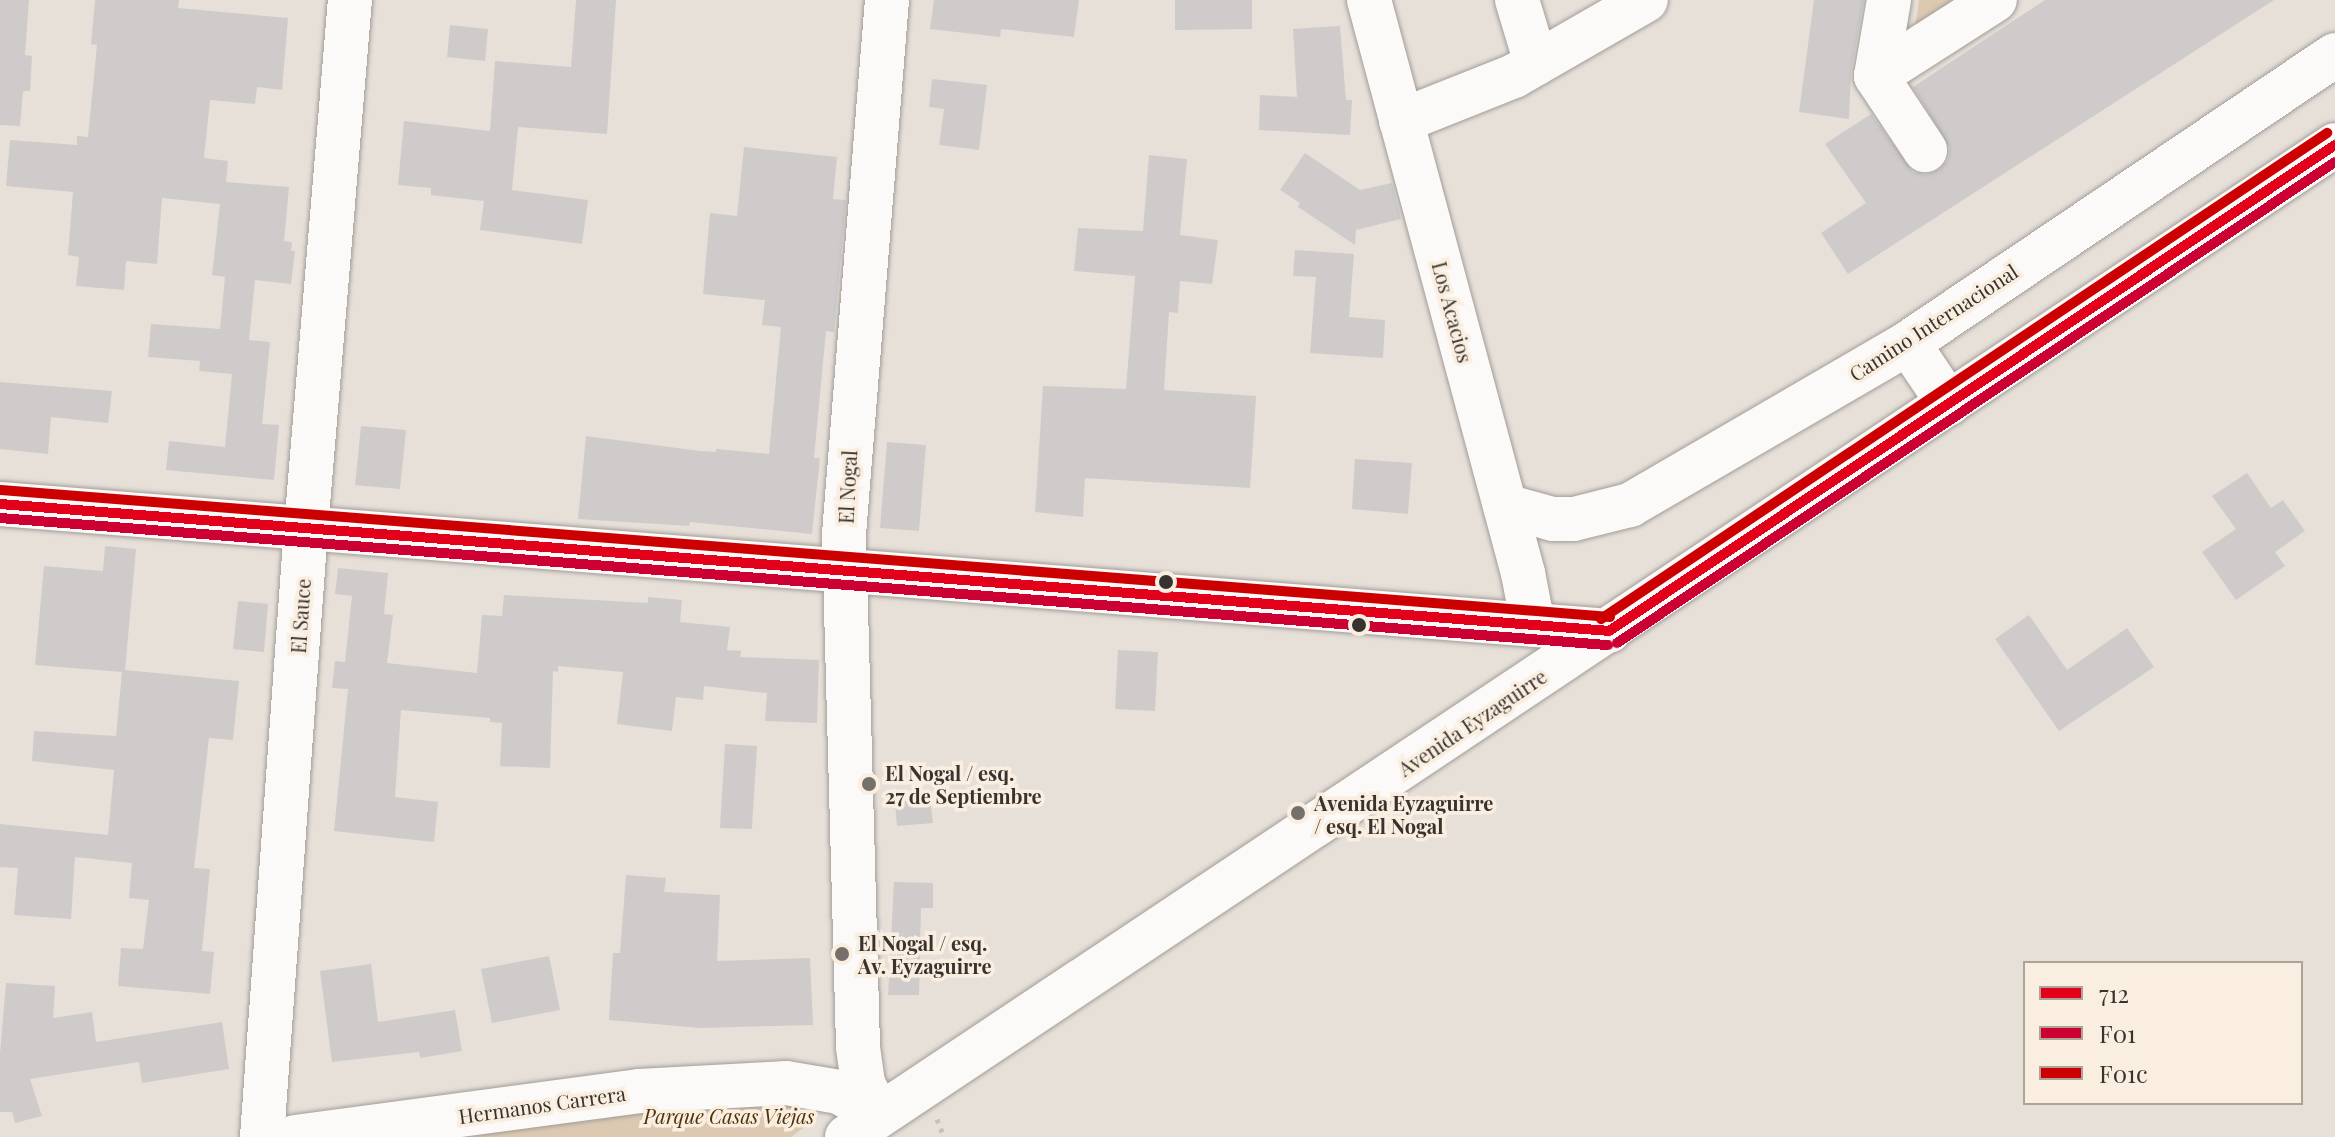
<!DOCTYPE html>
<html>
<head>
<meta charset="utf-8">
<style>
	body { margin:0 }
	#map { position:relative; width:2335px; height:1137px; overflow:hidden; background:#e7e0d9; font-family:"Playfair Display",serif }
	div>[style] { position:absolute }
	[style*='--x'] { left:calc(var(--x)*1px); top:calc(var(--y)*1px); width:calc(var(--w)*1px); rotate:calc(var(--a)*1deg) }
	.green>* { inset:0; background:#ddc9b1 }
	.building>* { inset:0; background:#cfcbcb }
	.path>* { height:5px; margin-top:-2.5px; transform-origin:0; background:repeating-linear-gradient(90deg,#c4c2bf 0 4px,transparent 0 10px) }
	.roads { filter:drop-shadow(0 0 2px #a29d98) drop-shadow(0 0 2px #a29d98) }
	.minor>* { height:44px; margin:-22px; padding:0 22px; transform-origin:22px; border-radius:22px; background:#fbfaf9 }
	.major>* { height:44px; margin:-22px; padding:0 22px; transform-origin:22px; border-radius:22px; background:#fbfaf9 }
	.bus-1>* { height:10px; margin:-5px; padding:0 5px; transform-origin:5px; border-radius:5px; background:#e2001a }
	.bus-2>* { height:10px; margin:-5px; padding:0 5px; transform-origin:5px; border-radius:5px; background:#c03 }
	.bus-3>* { height:10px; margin:-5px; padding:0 5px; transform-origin:5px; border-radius:5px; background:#c00 }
	.dots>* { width:22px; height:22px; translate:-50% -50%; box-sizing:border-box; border:4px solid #faeee0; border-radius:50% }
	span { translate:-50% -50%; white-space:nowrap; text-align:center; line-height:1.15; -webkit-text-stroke:7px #faeee0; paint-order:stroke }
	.street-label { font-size:20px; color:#38332e }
	.poi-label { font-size:20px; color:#38332e; font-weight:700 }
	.left { translate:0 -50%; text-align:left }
	.park-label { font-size:20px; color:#4e3207; font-style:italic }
	.legend { position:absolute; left:2023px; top:961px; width:280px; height:144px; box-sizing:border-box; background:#faeee0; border:2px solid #aca399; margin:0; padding:10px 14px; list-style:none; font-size:24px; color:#38332e }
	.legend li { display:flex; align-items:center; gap:16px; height:40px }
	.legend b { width:40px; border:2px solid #aca399 }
</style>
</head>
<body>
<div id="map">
	<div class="green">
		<div style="clip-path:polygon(1919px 0,1979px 0,1913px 43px)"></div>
		<div style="clip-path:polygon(717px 1092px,819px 1108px,814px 1120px,791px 1137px,371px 1137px)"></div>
	</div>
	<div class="building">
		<div style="clip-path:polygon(0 0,29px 0,25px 55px,32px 56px,30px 91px,23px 91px,20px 126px,0 125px)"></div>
		<div style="clip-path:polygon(95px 0,179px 0,178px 8px,288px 18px,282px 90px,257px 87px,255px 104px,210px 100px,204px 158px,228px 161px,226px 182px,289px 187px,284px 241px,292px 242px,291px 251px,295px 251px,291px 284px,255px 280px,249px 340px,270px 342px,262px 424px,279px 425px,274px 480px,166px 470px,169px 441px,225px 447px,232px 374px,199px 371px,200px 361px,148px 357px,151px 324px,220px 329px,225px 277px,212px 275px,220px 204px,162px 198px,157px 264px,126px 261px,124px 290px,76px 286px,79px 257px,68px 255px,73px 192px,6px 186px,10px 140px,77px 145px,77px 136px,88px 137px,97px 45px,91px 44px)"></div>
		<div style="clip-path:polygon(576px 0,616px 0,607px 134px,518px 127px,512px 190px,588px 200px,582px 244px,480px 230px,484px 201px,431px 195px,431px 188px,398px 185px,404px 121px,490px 131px,495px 61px,571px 67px)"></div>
		<div style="clip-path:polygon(934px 0,1079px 0,1074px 37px,1001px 29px,1000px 37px,930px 29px)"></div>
		<div style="clip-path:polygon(1175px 0,1252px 0,1252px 29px,1175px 30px)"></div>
		<div style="clip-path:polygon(1814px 0,1864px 0,1851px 72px,1849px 119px,1799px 112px)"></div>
		<div style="clip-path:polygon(2045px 0,2274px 0,1848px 274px,1821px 233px,1866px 203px,1825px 144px,1871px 114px,1913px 172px,1926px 175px,1939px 170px,1948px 160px,1950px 148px,1913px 87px)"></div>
		<div style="clip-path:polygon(450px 25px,488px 29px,485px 61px,447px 57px)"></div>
		<div style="clip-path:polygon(1340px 26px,1346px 100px,1352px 100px,1350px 135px,1259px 130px,1260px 95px,1297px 97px,1293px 29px)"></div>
		<div style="clip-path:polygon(932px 79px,987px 85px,979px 150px,939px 145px,944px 109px,929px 107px)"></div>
		<div style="clip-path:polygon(744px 147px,837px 157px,833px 199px,846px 200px,834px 332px,826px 331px,814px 458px,820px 458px,812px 534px,690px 522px,689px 526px,578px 519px,586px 436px,700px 451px,716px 452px,716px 449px,769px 454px,781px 327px,762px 325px,765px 300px,703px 294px,710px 213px,737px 216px)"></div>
		<div style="clip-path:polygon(1305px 153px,1360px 190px,1392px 183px,1401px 219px,1356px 230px,1355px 245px,1298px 207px,1300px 203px,1280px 190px)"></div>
		<div style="clip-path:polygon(1149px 155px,1187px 159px,1180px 235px,1218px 240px,1212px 284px,1180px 281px,1178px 313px,1169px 312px,1164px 390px,1256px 396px,1250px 488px,1085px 478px,1083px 517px,1035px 512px,1043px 386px,1126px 389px,1135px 276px,1074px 271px,1078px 228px,1143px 231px)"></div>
		<div style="clip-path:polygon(1295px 250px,1354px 254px,1349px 317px,1385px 320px,1383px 358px,1310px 353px,1316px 277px,1293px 276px)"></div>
		<div style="clip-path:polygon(0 382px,112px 391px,108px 423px,51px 417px,48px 454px,0 449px)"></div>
		<div style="clip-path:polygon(361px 426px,406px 430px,400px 489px,355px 485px)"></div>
		<div style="clip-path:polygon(887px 442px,926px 445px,919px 531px,880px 528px)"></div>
		<div style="clip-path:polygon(1355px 459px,1412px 463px,1408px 514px,1352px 509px)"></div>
		<div style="clip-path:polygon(2247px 473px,2271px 508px,2283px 500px,2305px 531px,2275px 552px,2285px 566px,2236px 600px,2202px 552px,2236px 529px,2212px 496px)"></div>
		<div style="clip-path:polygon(105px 546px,136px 549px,125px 670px,239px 681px,233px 740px,209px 738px,194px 868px,210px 869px,202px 951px,214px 952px,210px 994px,118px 986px,121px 948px,143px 949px,149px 900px,129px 898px,132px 863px,75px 857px,71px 919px,14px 915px,18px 868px,0 867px,0 824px,108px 835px,114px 770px,32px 761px,34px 731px,116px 736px,122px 672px,35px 665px,44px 566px,103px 571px)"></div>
		<div style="clip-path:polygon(338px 568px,388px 573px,384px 614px,393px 615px,387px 663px,477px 673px,482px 615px,502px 616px,504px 595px,648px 603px,648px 597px,682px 600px,680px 622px,730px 627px,727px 650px,741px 651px,740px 657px,819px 660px,817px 723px,765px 721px,767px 693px,704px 686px,703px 700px,676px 697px,672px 731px,617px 724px,623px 672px,558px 666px,558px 672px,553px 671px,550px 768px,500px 766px,502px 723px,490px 722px,490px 718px,401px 710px,395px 797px,438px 802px,434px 842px,334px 831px,348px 689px,332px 688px,335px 661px,345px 662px,352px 596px,335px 594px)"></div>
		<div style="clip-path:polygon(238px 601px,268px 604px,264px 652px,233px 649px)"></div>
		<div style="clip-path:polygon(2029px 615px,2067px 670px,2127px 628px,2154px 667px,2059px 731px,1995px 639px)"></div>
		<div style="clip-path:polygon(1118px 650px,1158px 652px,1155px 711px,1115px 709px)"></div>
		<div style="clip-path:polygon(725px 744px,757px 746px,752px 829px,720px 828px)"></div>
		<div style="clip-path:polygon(930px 798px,933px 823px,897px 826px,895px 802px)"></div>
		<div style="clip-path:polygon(626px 875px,666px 878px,664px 892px,720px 895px,717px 961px,810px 958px,813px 1025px,701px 1028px,609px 1020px,613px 953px,620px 953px)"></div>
		<div style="clip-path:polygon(894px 882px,933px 883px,933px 908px,921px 908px,919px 995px,888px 995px)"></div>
		<div style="clip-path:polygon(549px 956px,560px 1010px,492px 1023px,481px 969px)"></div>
		<div style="clip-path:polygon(371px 964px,378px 1022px,455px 1010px,462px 1051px,420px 1058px,419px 1052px,332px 1062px,320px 971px)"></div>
		<div style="clip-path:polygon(6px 983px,55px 986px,53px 1018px,92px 1012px,96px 1042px,222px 1022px,229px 1069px,142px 1083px,139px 1062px,30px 1079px,42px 1116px,15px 1123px,12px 1112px,0 1112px,0 1054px)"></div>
	</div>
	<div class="path">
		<div style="--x:937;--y:1119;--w:19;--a:69"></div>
	</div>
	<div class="roads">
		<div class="minor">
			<div style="--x:1369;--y:0;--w:593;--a:74.96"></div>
			<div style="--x:1523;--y:573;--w:53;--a:79.1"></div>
			<div style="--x:1517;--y:0;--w:66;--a:73.2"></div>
			<div style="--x:1876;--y:76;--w:141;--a:-32.6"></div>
			<div style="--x:1876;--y:76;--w:89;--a:56.5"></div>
			<div style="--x:1876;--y:76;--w:77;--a:-80.3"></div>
			<div style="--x:1401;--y:121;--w:122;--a:-21.7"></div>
			<div style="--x:1514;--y:76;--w:152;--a:-29.9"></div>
			<div style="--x:0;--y:504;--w:1614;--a:4.51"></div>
			<div style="--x:1505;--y:506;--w:50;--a:15.2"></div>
			<div style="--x:1553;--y:519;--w:21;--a:0"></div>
			<div style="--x:1574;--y:519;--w:58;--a:-14"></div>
			<div style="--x:1630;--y:505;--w:322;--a:-30.2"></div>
			<div style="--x:1908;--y:343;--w:515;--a:-34"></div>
			<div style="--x:879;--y:1115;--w:36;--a:-117"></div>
			<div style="--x:863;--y:1083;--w:37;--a:-98"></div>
			<div style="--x:858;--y:1046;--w:512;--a:-91.57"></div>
			<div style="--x:844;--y:534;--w:536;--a:-85.4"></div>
			<div style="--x:262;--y:1137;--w:611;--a:-85.87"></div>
			<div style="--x:306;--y:528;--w:530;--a:-85.24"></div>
			<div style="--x:295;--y:1137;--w:347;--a:-7.6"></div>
			<div style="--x:639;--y:1091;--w:147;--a:-3.1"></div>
			<div style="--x:786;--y:1083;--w:54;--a:9.6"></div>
			<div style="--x:839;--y:1092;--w:46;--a:29.9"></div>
		</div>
		<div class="major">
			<div style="--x:1908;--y:343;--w:73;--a:56.1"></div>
			<div style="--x:847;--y:1137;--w:1788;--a:-33.69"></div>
		</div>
	</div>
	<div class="bus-1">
		<div style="--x:0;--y:504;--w:1614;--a:4.51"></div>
		<div style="--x:1609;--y:631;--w:874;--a:-33.8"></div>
	</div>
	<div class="bus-2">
		<div style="--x:0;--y:518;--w:1613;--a:4.52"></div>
		<div style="--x:1617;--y:643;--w:864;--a:-33.82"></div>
	</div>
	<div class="bus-3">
		<div style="--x:1;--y:490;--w:1614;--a:4.51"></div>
		<div style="--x:1601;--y:619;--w:874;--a:-33.8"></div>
	</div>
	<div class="dots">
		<div style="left:1166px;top:582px;background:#38332e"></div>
		<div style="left:1359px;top:625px;background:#38332e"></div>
		<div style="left:869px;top:784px;background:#75706a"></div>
		<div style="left:1298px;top:813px;background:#75706a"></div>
		<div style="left:842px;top:954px;background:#75706a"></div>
	</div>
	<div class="street-label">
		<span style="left:1453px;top:312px;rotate:75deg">Los Acacios</span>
		<span style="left:1933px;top:322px;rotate:-33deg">Camino Internacional</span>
		<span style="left:847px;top:487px;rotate:-87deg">El Nogal</span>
		<span style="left:300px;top:616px;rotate:-86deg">El Sauce</span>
		<span style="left:1472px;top:722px;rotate:-34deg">Avenida Eyzaguirre</span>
		<span style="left:542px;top:1104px;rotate:-8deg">Hermanos Carrera</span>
	</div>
	<div class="poi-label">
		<span class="left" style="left:885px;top:784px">El Nogal / esq.<br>27 de Septiembre</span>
		<span class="left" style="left:1314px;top:814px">Avenida Eyzaguirre<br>/ esq. El Nogal</span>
		<span class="left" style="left:858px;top:954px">El Nogal / esq.<br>Av. Eyzaguirre</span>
	</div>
	<div class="park-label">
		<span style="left:729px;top:1115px">Parque Casas Viejas</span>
	</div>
	<ul class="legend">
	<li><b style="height:10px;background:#e2001a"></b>712</li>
	<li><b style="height:10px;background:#c03"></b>F01</li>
	<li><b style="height:10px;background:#c00"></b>F01c</li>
	</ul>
</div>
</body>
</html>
